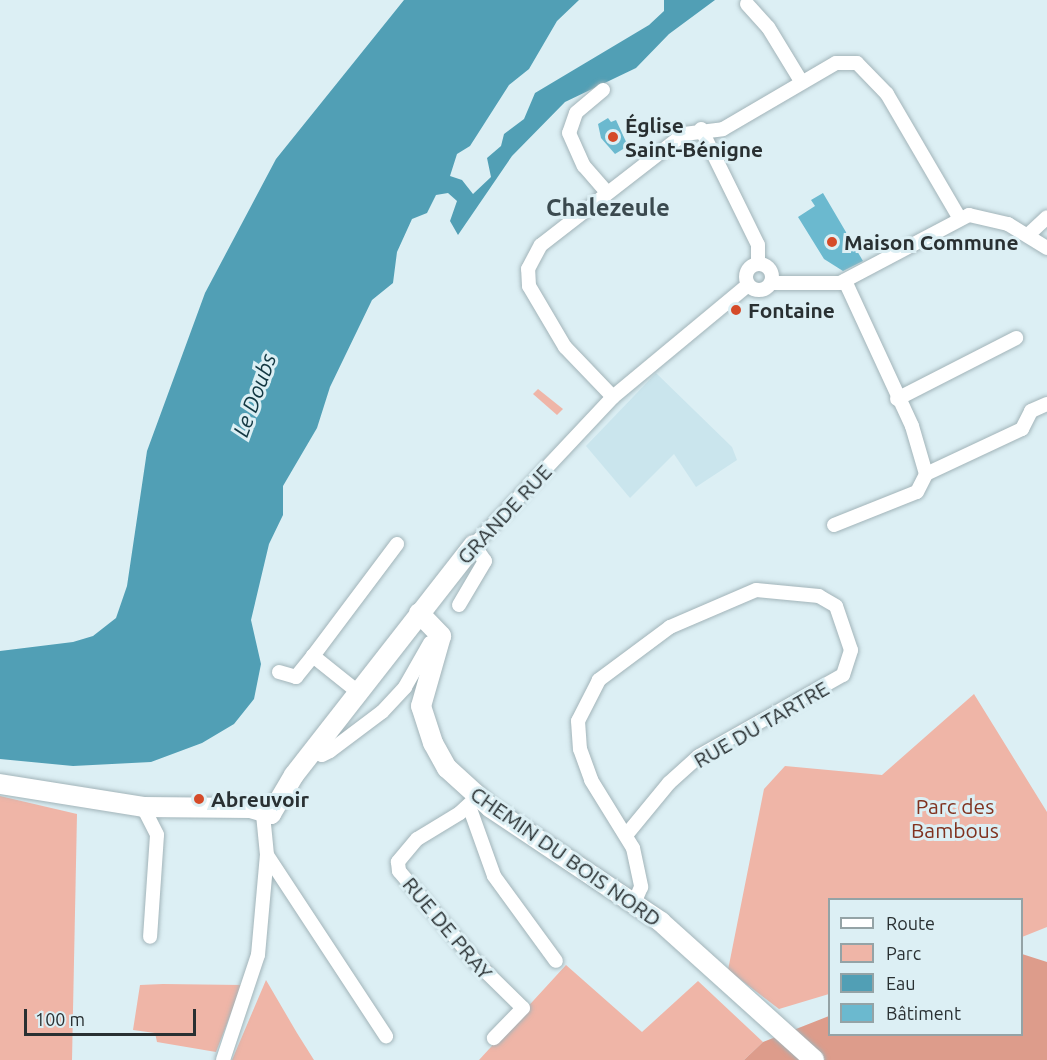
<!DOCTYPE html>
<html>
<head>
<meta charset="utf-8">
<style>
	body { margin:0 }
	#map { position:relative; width:1047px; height:1060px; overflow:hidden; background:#dceff4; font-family:Ubuntu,sans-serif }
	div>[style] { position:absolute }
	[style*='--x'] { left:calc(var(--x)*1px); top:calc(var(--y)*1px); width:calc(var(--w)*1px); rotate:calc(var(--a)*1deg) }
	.built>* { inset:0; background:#cae5ed }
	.green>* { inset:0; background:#efb5a7 }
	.forest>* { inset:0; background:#dd9c8b }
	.water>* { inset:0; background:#519fb5 }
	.building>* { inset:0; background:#6bb9cf }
	.roads { filter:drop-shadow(0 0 2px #a2b4b9) drop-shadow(0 0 2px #a2b4b9) }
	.street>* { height:14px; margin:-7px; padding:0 7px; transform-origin:7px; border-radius:7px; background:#fff }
	.street>.ring { margin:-7px; padding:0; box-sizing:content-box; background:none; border:14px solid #fff; border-radius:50% }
	.secondary>* { height:20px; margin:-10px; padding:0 10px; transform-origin:10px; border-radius:10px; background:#fff }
	.dots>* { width:16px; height:16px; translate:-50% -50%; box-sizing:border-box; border:3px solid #dceff4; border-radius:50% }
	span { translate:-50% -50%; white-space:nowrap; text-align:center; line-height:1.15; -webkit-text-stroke:6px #dceff4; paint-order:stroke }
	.poi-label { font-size:21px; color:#293032; font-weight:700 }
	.left { translate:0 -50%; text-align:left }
	.street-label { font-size:21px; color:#293032 }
	.park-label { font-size:21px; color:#80321f }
	.water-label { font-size:22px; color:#123741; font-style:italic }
	.quarter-label { font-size:24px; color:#3b4a4f; font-weight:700 }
	.legend { position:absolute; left:828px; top:898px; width:195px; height:138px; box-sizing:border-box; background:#dceff4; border:2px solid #94a3a6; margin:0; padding:8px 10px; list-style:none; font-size:18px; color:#293032 }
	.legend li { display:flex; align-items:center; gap:12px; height:30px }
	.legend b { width:30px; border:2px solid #94a3a6 }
	.scale { position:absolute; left:24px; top:1009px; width:172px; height:27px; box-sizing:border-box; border:3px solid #293032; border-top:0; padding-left:8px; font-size:18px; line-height:21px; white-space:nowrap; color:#293032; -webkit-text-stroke:4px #dceff4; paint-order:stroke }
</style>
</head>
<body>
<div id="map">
	<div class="built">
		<div style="clip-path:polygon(656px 373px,732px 447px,737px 460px,696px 487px,674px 454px,630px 498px,586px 446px)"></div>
	</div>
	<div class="green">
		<div style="clip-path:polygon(538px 389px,563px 409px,557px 415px,533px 394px)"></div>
		<div style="clip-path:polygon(974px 694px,1047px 812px,1047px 927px,1022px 937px,1022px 900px,830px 900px,829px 994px,779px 1009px,728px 970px,764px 789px,785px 766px,882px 775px)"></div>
		<div style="clip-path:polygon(0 796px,77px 814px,72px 1060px,0 1060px)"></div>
		<div style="clip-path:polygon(566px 965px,642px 1032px,698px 981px,763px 1042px,744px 1060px,479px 1060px)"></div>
		<div style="clip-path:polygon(266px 980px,297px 1033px,314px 1060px,232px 1060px)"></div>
		<div style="clip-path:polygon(140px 985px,163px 984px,242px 985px,216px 1052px,157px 1042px,155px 1033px,133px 1030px)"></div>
	</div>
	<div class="forest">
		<div style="clip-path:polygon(1022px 954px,1047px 962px,1047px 1060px,744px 1060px,763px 1042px,829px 1016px,830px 1034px,1022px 1034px)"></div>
	</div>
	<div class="water">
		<div style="clip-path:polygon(404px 0,579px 0,557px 21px,529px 69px,509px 85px,470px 146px,457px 154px,450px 176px,462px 180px,473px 194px,491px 177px,487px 158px,501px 146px,504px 134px,524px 119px,535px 93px,649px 25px,664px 11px,664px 0,715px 0,669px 34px,636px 68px,565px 102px,512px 156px,458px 235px,450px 221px,457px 201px,448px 193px,436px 195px,427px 213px,412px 219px,397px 252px,393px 283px,372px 300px,330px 387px,317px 428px,283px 486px,283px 515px,269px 544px,251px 620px,261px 664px,254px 699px,234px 724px,202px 743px,151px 762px,73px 766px,0 759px,0 651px,73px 642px,93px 636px,116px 618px,127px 586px,147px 451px,205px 293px,276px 159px)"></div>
	</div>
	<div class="building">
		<div style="clip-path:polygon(608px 118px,611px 122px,616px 120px,628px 146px,615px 154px,601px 138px,598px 124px)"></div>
		<div style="clip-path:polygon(823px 193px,863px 261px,843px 271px,824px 259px,798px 217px,815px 206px,811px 200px)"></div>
	</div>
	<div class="roads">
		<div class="street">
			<div style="--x:747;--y:4;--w:31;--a:48"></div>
			<div style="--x:768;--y:27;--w:63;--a:58.6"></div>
			<div style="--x:603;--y:90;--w:35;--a:140"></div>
			<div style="--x:576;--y:113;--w:21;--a:109"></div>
			<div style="--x:569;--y:133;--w:36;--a:66"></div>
			<div style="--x:584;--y:166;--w:35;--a:49"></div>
			<div style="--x:701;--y:129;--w:129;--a:63.8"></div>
			<div style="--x:758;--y:245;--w:19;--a:90"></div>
			<div style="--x:1030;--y:233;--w:23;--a:-43"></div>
			<div class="ring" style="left:746px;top:264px;width:12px;height:12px"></div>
			<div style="--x:771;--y:283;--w:69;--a:0"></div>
			<div style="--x:840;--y:283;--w:146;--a:-27.8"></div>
			<div style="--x:969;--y:215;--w:40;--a:13"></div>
			<div style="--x:1008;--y:224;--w:46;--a:31.6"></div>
			<div style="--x:613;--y:397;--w:69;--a:-133.8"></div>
			<div style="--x:565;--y:347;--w:71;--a:-120.5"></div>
			<div style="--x:529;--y:286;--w:17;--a:-93"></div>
			<div style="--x:528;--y:269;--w:27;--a:-62"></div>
			<div style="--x:541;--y:245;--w:181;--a:-37.8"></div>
			<div style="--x:684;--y:134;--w:39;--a:-7"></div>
			<div style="--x:723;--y:129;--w:131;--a:-30.3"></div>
			<div style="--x:836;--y:63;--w:21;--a:0"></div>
			<div style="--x:857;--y:63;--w:43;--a:45.9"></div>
			<div style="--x:887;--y:94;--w:143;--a:59.7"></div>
			<div style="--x:897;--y:399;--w:134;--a:-27.1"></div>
			<div style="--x:926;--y:474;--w:106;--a:-25.1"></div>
			<div style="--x:1022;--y:429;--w:20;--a:-63"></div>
			<div style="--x:1031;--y:411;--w:17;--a:-24"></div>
			<div style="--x:834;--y:525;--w:89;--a:-21.7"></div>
			<div style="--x:917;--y:492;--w:20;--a:-63"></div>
			<div style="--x:926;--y:474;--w:50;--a:-106.3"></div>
			<div style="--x:912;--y:426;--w:160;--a:-114.8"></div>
			<div style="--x:459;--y:605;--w:51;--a:-59.4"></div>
			<div style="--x:485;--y:561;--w:19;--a:-125"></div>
			<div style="--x:474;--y:545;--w:203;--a:-46.8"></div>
			<div style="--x:613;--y:397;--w:175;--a:-39.7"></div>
			<div style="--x:279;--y:672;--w:18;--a:16"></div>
			<div style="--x:296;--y:677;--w:27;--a:-51"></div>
			<div style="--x:358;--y:692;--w:58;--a:-141.3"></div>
			<div style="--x:313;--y:656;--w:140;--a:-53.1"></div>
			<div style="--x:312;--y:752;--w:10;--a:17"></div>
			<div style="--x:322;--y:755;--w:9;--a:-27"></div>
			<div style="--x:330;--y:751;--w:65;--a:-36.9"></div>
			<div style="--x:382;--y:712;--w:34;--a:-47"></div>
			<div style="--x:405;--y:687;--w:51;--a:-60.4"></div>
			<div style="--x:477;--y:797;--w:23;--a:137"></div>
			<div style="--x:460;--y:813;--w:50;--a:148.8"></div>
			<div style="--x:417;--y:839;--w:30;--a:130"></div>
			<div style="--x:398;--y:862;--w:9;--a:84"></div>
			<div style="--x:399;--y:871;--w:118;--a:49.8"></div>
			<div style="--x:475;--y:961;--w:67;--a:44.4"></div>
			<div style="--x:523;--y:1008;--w:42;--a:134"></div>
			<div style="--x:469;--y:806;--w:74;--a:70.3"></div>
			<div style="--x:494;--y:876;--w:105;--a:53.9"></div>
			<div style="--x:143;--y:807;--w:31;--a:63"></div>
			<div style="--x:157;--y:835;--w:102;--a:93.9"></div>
			<div style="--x:627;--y:834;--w:66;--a:-50.5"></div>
			<div style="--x:669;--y:783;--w:40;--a:-42"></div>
			<div style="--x:699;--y:756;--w:165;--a:-29.4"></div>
			<div style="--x:843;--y:675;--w:26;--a:-72"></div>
			<div style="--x:851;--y:650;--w:46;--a:-108.8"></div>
			<div style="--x:836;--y:606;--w:20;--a:-150"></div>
			<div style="--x:819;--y:596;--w:63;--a:-174.6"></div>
			<div style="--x:756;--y:590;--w:94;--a:156.7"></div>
			<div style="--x:670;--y:627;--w:89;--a:143.3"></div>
			<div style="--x:599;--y:680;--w:46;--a:117.1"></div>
			<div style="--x:578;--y:721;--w:28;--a:86"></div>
			<div style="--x:580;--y:749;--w:33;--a:70"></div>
			<div style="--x:591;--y:780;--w:80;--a:58.3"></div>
			<div style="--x:633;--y:848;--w:40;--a:78"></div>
			<div style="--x:641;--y:887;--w:21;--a:113"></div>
			<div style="--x:267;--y:855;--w:217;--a:56.7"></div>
			<div style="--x:223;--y:1060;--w:111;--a:-71.6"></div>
			<div style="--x:258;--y:955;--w:100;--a:-84.9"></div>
			<div style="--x:267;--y:855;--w:41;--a:-95.6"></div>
		</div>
		<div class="secondary">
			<div style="--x:419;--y:613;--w:32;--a:46"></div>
			<div style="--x:441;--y:636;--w:73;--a:105.9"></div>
			<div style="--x:421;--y:706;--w:39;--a:72"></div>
			<div style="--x:433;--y:743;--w:29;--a:61"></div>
			<div style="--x:447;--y:768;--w:59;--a:42.3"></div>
			<div style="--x:491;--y:808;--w:205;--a:33.8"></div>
			<div style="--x:661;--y:922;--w:206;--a:42"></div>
			<div style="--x:0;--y:784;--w:145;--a:9.1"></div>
			<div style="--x:143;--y:807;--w:107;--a:0.5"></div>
			<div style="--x:250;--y:808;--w:22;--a:16"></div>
			<div style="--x:271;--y:814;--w:45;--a:-59.5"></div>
			<div style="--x:294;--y:775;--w:292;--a:-52"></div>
		</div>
	</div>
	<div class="dots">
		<div style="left:613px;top:137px;background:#d54b29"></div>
		<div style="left:832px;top:242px;background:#d54b29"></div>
		<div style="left:736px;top:310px;background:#d54b29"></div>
		<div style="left:199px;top:799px;background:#d54b29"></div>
	</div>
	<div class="poi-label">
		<span class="left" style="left:625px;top:137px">Église<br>Saint-Bénigne</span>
		<span class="left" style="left:844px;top:242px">Maison Commune</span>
		<span class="left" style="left:748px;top:310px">Fontaine</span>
		<span class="left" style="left:211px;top:799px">Abreuvoir</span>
	</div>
	<div class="street-label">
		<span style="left:504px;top:514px;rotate:-47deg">GRANDE RUE</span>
		<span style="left:761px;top:724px;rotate:-30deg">RUE DU TARTRE</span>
		<span style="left:566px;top:856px;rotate:35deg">CHEMIN DU BOIS NORD</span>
		<span style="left:448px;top:928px;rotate:50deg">RUE DE PRAY</span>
	</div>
	<div class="park-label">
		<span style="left:955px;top:818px">Parc des<br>Bambous</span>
	</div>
	<div class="water-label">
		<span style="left:254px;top:395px;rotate:-70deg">Le Doubs</span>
	</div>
	<div class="quarter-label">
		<span style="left:608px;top:208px">Chalezeule</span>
	</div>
	<ul class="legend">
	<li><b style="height:8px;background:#fff"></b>Route</li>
	<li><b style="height:16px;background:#efb5a7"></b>Parc</li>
	<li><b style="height:16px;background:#519fb5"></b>Eau</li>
	<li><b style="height:16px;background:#6bb9cf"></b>Bâtiment</li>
	</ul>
	<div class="scale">100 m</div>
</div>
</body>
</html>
